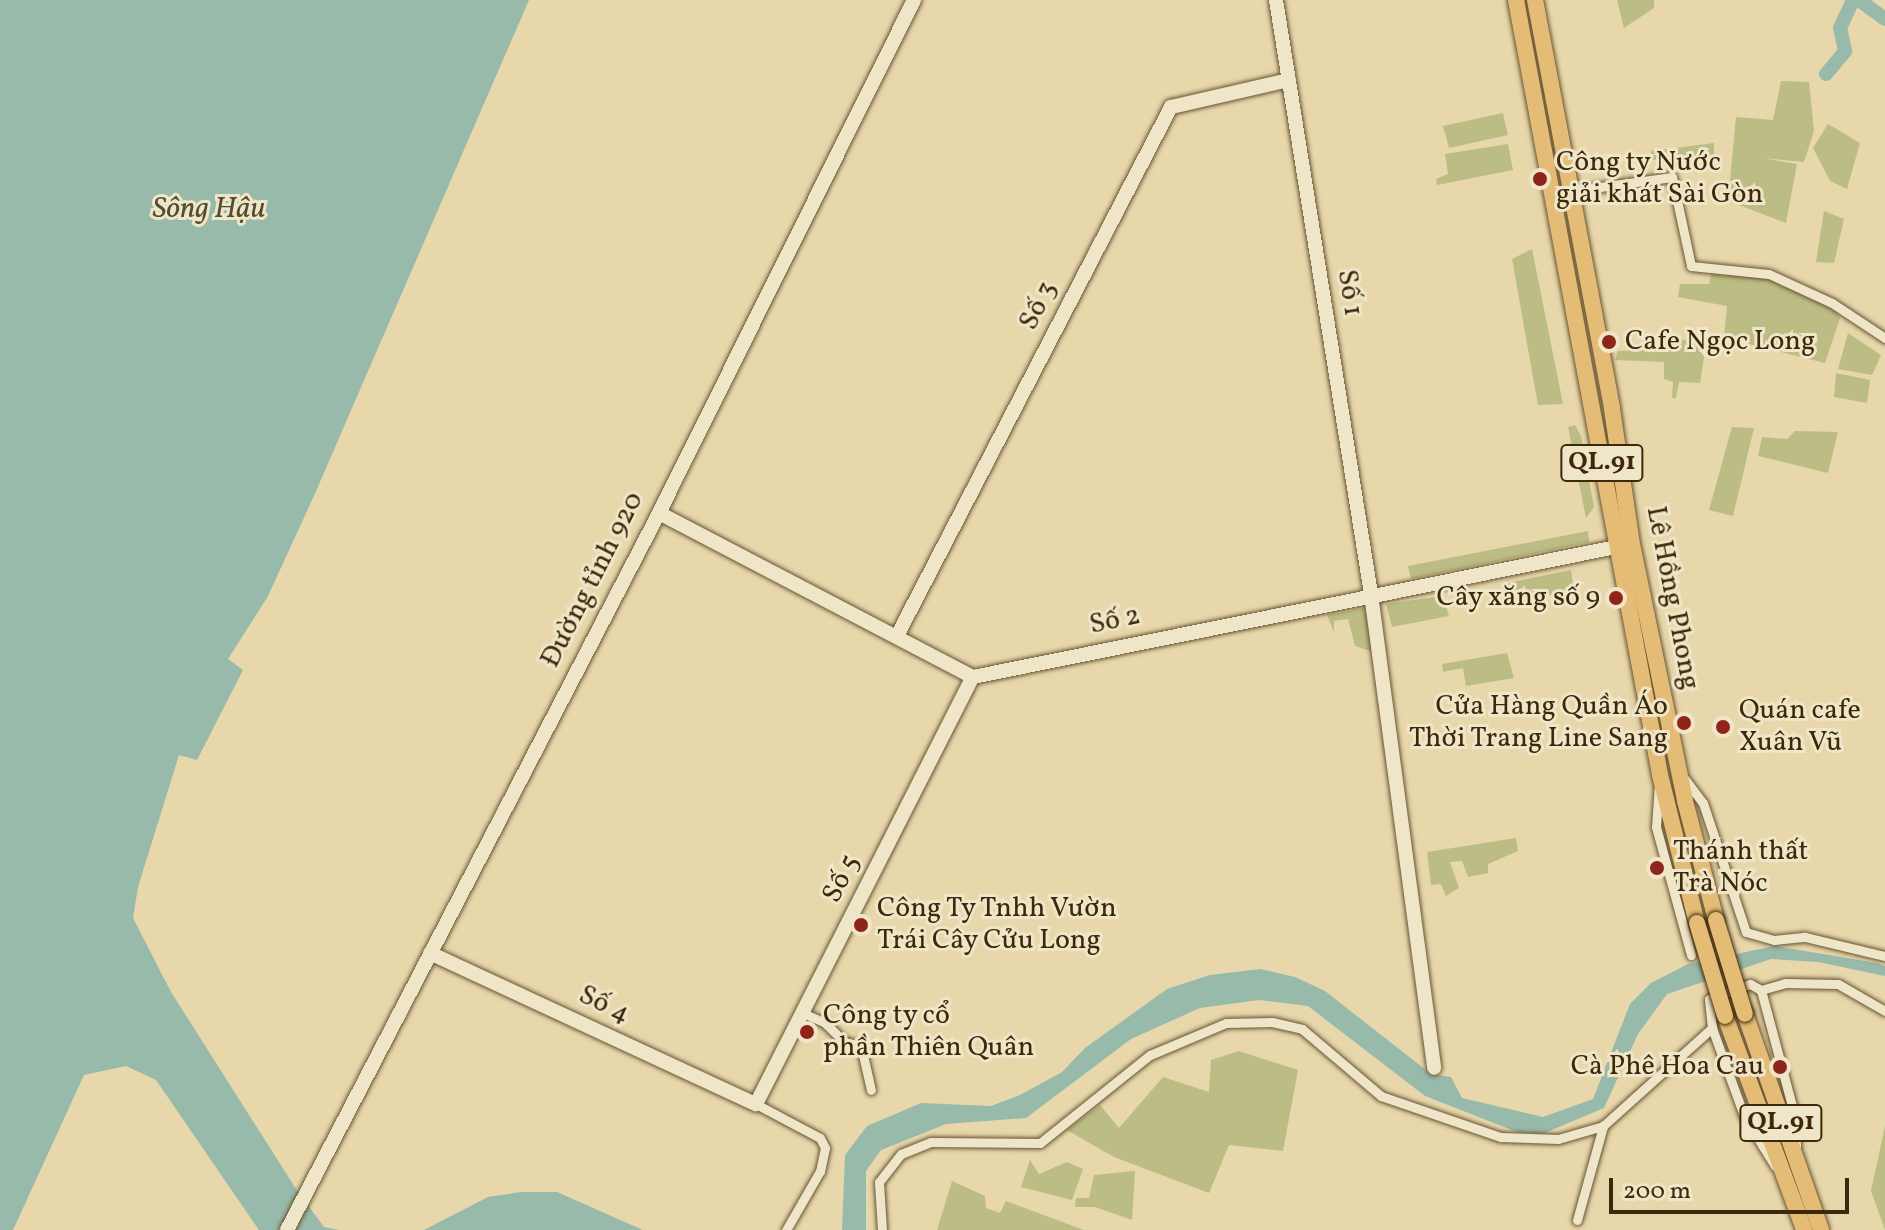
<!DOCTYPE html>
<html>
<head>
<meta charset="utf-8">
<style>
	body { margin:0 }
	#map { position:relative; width:1885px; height:1230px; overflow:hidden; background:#e7d7ab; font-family:Vollkorn,serif }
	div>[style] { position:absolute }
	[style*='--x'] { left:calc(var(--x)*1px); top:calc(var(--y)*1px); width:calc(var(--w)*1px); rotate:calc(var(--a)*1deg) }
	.green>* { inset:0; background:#bcbd84 }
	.water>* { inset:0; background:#97baaa }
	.river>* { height:14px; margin:-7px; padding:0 7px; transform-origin:7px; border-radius:7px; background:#97baaa }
	.roads { filter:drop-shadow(0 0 2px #685432) drop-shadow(0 0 2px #685432) }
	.street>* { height:9px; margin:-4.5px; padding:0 4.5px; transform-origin:4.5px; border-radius:4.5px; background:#efe5c8 }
	.secondary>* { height:14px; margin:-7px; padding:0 7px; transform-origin:7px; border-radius:7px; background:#efe5c8 }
	.highway>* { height:16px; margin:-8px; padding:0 8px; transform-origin:8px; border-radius:8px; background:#e4bc76 }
	.bridges { filter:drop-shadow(0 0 2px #3e280a) drop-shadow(0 0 2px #3e280a) }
	.highway-bridge>* { height:16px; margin:-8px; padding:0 8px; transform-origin:8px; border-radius:8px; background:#e4bc76 }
	.dots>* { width:22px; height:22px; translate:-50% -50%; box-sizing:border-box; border:4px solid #efe5c8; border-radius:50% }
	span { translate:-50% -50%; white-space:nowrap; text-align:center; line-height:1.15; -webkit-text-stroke:6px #efe5c8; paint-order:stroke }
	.shield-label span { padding:2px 6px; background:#efe5c8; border:2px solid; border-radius:6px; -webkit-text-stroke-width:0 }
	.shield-label { font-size:26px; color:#3e280a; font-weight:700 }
	.poi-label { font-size:28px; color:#3e280a }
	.left { translate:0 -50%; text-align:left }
	.right { translate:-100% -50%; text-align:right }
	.street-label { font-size:28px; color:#3e280a }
	.water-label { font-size:30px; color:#544c32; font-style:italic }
	.scale { position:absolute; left:1609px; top:1178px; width:240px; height:36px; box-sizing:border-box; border:4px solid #3e280a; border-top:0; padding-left:10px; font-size:24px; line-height:28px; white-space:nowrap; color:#3e280a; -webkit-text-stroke:6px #efe5c8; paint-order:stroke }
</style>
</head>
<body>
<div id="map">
	<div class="green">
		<div style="clip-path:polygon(1617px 0,1654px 0,1654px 8px,1624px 28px)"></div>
		<div style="clip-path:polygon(1781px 81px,1809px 82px,1814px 131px,1804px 162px,1762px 158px,1797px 164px,1786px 223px,1728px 201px,1736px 117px,1773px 120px)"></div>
		<div style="clip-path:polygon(1503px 113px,1508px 135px,1449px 148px,1443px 126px)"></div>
		<div style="clip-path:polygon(1828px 124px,1860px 143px,1847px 189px,1830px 181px,1813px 148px)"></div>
		<div style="clip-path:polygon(1714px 143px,1714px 155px,1652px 160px,1651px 151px)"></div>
		<div style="clip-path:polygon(1508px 144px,1513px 170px,1437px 185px,1436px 179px,1448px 174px,1445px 154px)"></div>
		<div style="clip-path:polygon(1824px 211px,1844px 219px,1834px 263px,1816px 262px)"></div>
		<div style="clip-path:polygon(1532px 249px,1563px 404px,1538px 405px,1512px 259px)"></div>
		<div style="clip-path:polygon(1712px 268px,1779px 281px,1831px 305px,1840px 318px,1825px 363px,1724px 338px,1727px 306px,1678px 297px,1680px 284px,1709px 284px)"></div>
		<div style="clip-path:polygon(1848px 333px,1881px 355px,1872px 375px,1838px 369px)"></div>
		<div style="clip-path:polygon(1671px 337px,1706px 345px,1700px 383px,1679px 382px,1676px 398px,1672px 398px,1673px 382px,1664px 379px,1664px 362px,1615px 360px,1618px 351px,1666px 349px)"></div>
		<div style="clip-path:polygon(1836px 373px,1870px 380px,1867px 403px,1834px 397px)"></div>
		<div style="clip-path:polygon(1575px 425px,1581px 436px,1594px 507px,1586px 518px,1568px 427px)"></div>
		<div style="clip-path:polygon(1732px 427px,1754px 428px,1733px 516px,1709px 510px)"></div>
		<div style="clip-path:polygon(1795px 431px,1838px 432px,1828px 473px,1758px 456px,1762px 437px,1787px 439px)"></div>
		<div style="clip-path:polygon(1588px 531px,1589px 542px,1411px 579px,1408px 566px)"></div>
		<div style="clip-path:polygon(1571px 570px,1574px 591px,1504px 603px,1502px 584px)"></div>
		<div style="clip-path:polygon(1443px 596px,1449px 616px,1392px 627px,1386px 604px)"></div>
		<div style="clip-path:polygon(1365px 608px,1373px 652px,1355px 646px,1348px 619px,1334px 621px,1334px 632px,1327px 615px)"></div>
		<div style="clip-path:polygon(1507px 653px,1514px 678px,1466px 686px,1463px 668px,1443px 672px,1442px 664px)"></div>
		<div style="clip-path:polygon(1516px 838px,1518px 851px,1488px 864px,1488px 873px,1468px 877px,1462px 861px,1450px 862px,1459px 888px,1446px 896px,1441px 884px,1431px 885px,1427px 852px)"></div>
		<div style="clip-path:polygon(1239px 1051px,1298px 1070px,1283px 1151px,1229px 1145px,1209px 1193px,1114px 1157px,1067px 1130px,1100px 1105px,1119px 1128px,1163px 1077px,1209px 1092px,1211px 1060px)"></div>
		<div style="clip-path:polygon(1885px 1126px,1885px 1230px,1871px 1191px)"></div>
		<div style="clip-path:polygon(1030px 1160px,1039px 1174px,1067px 1162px,1083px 1169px,1072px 1200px,1021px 1187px)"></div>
		<div style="clip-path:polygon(1135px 1171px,1132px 1220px,1095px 1207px,1075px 1207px,1076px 1198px,1089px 1198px,1094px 1175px)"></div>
		<div style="clip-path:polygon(952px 1181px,985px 1196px,986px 1208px,1000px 1213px,1006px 1201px,1084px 1230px,937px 1230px)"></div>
	</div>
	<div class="water">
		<div style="clip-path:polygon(0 0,529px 0,313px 498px,268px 596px,228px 659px,243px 670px,197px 760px,179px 755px,138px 887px,133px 918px,171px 992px,296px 1189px,324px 1227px,340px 1230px,259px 1230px,156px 1080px,126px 1066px,84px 1075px,13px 1230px,0 1230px)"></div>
		<div style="clip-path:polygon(1775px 946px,1877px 963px,1885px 966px,1885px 976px,1818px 962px,1771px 959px,1667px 994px,1638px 1034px,1604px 1108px,1542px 1134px,1517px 1132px,1425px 1096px,1308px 1006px,1259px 1000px,1200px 1008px,1131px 1039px,1026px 1118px,946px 1124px,881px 1150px,866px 1171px,866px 1230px,842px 1230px,845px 1155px,867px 1126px,921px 1103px,991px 1106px,1020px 1095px,1062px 1072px,1085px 1048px,1167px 989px,1210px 975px,1260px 969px,1295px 977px,1325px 991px,1431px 1074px,1451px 1077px,1462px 1098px,1543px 1117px,1593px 1099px,1630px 1004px,1651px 983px,1688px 964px)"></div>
		<div style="clip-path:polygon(521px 1192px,557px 1192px,643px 1230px,424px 1230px,488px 1197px)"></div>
	</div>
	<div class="river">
		<div style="--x:1859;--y:0;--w:32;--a:36"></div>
		<div style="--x:1826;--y:74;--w:30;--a:-50"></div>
		<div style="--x:1845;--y:51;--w:24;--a:-102"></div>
		<div style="--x:1840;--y:28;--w:31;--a:-65"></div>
	</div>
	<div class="roads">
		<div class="street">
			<div style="--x:1571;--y:191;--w:102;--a:-7.9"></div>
			<div style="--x:1672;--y:177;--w:91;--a:77.9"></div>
			<div style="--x:1691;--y:266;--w:78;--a:5.9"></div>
			<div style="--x:1769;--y:274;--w:69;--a:24.7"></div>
			<div style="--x:1832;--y:303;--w:64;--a:33.4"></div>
			<div style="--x:1681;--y:774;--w:36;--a:53"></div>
			<div style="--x:1703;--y:803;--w:136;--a:71.6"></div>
			<div style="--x:1746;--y:932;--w:29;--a:16"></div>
			<div style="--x:1774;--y:940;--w:31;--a:-6"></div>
			<div style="--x:1805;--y:937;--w:82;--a:13.4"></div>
			<div style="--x:1659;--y:784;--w:43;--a:94"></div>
			<div style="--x:1656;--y:827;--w:133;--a:74.7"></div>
			<div style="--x:803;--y:1013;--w:24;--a:24"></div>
			<div style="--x:825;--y:1023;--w:28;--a:44"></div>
			<div style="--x:845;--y:1042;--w:16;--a:14"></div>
			<div style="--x:861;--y:1046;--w:45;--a:77.2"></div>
			<div style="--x:1712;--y:1028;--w:29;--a:-96"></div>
			<div style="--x:1709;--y:999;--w:44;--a:-20.1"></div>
			<div style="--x:1750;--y:984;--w:13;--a:29"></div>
			<div style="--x:756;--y:1104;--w:72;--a:28"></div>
			<div style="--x:820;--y:1138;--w:11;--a:63"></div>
			<div style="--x:825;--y:1148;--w:24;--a:102"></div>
			<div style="--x:820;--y:1171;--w:68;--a:120"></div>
			<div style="--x:1796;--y:1146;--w:29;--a:-92"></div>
			<div style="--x:1795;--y:1117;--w:131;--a:-105"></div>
			<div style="--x:1761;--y:990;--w:25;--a:-16"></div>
			<div style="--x:1785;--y:983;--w:53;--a:1.1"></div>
			<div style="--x:1838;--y:984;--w:54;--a:29.9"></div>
			<div style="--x:1577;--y:1220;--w:98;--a:-74.5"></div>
			<div style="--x:1603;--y:1126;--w:147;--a:-42"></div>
			<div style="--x:1712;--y:1028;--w:94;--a:70"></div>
			<div style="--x:1744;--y:1116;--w:59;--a:58.2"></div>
			<div style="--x:882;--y:1230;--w:48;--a:-93.6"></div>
			<div style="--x:879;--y:1182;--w:36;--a:-52"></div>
			<div style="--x:901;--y:1154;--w:32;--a:-22"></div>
			<div style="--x:931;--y:1142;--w:109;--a:0.5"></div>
			<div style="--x:1040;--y:1143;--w:141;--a:-38.7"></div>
			<div style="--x:1150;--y:1055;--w:82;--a:-22.8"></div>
			<div style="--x:1226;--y:1023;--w:46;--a:-1.2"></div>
			<div style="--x:1272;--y:1022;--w:31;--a:13"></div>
			<div style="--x:1302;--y:1029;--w:104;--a:40.3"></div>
			<div style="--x:1381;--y:1096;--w:127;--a:18.9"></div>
			<div style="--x:1501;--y:1137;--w:57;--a:2"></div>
			<div style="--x:1558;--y:1139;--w:47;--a:-16.1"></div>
		</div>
		<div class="secondary">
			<div style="--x:1276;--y:0;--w:602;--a:80.91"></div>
			<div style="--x:1371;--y:594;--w:478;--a:82.4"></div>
			<div style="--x:659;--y:513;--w:354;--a:27.6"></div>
			<div style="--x:973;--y:677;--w:656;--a:-11.43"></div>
			<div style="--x:897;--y:636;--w:596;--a:-62.62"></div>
			<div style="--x:1171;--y:107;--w:121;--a:-12.9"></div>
			<div style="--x:430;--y:953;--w:359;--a:24.9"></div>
			<div style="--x:756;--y:1104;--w:479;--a:-63.1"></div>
			<div style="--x:287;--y:1230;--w:808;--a:-62.58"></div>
			<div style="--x:659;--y:513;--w:573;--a:-63.57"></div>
		</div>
		<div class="highway">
			<div style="--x:1516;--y:0;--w:788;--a:79.47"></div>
			<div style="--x:1660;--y:775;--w:153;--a:76"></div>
			<div style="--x:1535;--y:0;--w:416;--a:79.3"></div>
			<div style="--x:1612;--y:409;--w:136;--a:81.6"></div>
			<div style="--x:1632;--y:544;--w:262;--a:78.3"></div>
			<div style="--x:1685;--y:801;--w:123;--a:75.4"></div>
			<div style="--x:1745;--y:1014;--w:229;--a:70.6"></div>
			<div style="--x:1725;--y:1016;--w:228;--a:69.7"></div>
		</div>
	</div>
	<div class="bridges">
		<div class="highway-bridge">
			<div style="--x:1716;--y:920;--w:98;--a:72.9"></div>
			<div style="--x:1697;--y:923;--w:97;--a:73.2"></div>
		</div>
	</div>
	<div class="dots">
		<div style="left:1540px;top:179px;background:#8f2418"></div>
		<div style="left:1609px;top:342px;background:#8f2418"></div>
		<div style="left:1616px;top:598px;background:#8f2418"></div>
		<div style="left:1684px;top:723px;background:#8f2418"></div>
		<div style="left:1723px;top:727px;background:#8f2418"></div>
		<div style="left:1657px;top:868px;background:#8f2418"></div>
		<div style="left:861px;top:925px;background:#8f2418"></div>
		<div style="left:807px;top:1032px;background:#8f2418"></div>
		<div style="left:1780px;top:1067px;background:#8f2418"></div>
	</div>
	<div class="shield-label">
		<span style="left:1602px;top:463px">QL.91</span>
		<span style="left:1781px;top:1123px">QL.91</span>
	</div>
	<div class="poi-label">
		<span class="left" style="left:1556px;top:179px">Công ty Nước<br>giải khát Sài Gòn</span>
		<span class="left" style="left:1625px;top:342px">Cafe Ngọc Long</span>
		<span class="right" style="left:1600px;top:598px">Cây xăng số 9</span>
		<span class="right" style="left:1668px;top:723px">Cửa Hàng Quần Áo<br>Thời Trang Line Sang</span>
		<span class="left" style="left:1739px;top:727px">Quán cafe<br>Xuân Vũ</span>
		<span class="left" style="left:1673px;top:868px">Thánh thất<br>Trà Nóc</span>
		<span class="left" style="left:877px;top:925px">Công Ty Tnhh Vườn<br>Trái Cây Cửu Long</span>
		<span class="left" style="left:823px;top:1032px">Công ty cổ<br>phần Thiên Quân</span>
		<span class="right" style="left:1764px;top:1067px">Cà Phê Hoa Cau</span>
	</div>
	<div class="street-label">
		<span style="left:1349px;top:293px;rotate:81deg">Số 1</span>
		<span style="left:1039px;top:306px;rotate:-63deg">Số 3</span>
		<span style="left:593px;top:580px;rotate:-63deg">Đường tỉnh 920</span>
		<span style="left:1672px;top:598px;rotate:79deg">Lê Hồng Phong</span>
		<span style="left:1115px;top:621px;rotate:-12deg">Số 2</span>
		<span style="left:842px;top:879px;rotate:-63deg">Số 5</span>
		<span style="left:604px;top:1005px;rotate:25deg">Số 4</span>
	</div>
	<div class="water-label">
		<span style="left:209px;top:209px">Sông Hậu</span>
	</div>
	<div class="scale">200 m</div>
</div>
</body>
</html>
